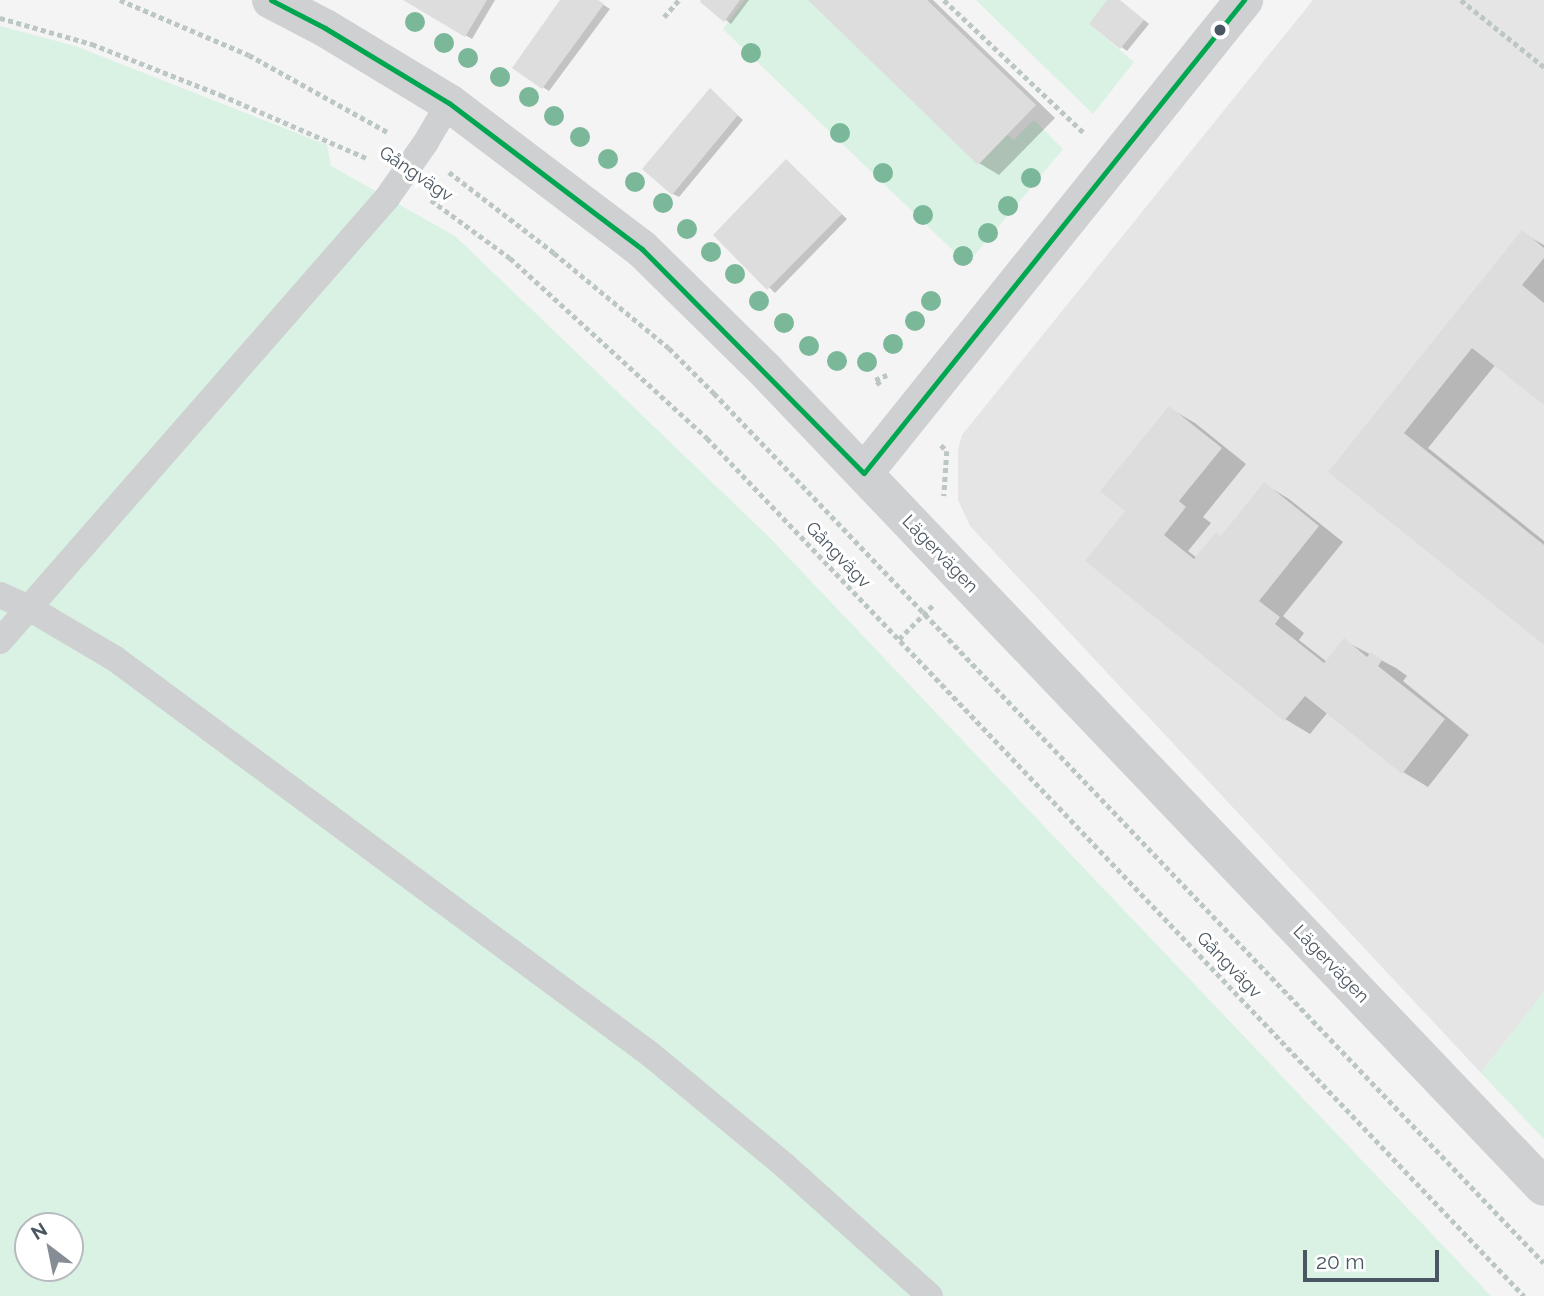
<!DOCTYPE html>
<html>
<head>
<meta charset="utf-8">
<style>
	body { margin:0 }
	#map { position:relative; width:1544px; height:1296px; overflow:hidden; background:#f4f4f4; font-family:Raleway,sans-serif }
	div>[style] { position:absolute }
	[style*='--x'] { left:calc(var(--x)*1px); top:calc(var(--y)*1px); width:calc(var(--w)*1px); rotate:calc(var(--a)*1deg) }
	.education>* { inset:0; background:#e6e5e6 }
	.green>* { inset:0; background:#d9f2e3 }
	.shadow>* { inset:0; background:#0003 }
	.building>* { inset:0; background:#ddddde }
	.path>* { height:4.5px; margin-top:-2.25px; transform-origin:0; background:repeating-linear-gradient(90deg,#bcc7c4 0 5px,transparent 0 8.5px) }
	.service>* { height:26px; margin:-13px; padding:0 13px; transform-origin:13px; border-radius:13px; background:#ced0d2 }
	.minor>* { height:38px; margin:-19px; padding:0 19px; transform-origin:19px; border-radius:19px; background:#ced0d2 }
	.tertiary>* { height:38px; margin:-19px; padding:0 19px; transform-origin:19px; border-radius:19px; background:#ced0d2 }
	.bus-1>* { height:5px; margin:-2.5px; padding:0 2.5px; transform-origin:2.5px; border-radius:2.5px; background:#00a650 }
	.trees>* { width:20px; height:20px; margin:-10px; border-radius:50%; background:#7ab899 }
	.dots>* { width:19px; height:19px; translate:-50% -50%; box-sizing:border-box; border:4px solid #fff; border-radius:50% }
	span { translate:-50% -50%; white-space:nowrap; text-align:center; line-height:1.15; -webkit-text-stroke:6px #fff; paint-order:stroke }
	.street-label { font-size:18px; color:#4a5661 }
	.north { position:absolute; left:14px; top:1212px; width:70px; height:70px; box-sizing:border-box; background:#fff; border:2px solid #b7bbc0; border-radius:50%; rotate:328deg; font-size:19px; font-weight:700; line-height:28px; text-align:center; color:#4a5661 }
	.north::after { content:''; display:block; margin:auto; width:24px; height:32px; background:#868d94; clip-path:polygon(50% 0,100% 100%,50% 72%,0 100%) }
	.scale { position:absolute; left:1303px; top:1250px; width:136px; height:32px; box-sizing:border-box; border:4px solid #4a5661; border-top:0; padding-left:9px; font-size:21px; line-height:24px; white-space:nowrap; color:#4a5661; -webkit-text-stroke:5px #fff; paint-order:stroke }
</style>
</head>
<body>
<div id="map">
	<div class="education">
		<div style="clip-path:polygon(1313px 0,1544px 0,1544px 992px,1481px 1073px,970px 526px,958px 500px,958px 450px,962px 435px)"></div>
	</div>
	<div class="green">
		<div style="clip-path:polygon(745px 0,811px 0,971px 157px,987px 156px,1007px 135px,1014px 140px,1034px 120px,1063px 149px,967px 264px,723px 29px)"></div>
		<div style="clip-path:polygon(976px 0,1107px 0,1089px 24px,1134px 62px,1093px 114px)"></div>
		<div style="clip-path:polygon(evenodd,0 26px,75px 46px,327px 145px,331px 166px,455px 236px,767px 535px,1491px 1296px,0 1296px,0 26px,28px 1226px,70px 1226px,70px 1268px,28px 1268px,28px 1226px)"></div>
		<div style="clip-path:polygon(1544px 992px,1544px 1139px,1481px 1073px)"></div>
	</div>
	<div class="shadow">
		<div style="clip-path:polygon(406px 0,495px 0,472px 39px)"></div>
		<div style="clip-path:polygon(562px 0,596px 0,610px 9px,549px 91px,514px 68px)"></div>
		<div style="clip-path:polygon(704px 0,749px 0,731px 24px,702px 2px)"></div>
		<div style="clip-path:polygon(810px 0,933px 0,1055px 118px,999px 175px,979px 163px)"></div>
		<div style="clip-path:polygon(1110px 0,1119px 0,1149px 24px,1127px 51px,1091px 24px)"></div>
		<div style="clip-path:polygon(710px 91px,743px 120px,679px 197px,673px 194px)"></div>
		<div style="clip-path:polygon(786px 161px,847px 219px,775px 293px,715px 234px)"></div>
		<div style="clip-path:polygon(1522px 233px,1544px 245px,1544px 403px,1496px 364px,1428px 448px,1544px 541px,1544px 643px,1331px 472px)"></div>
		<div style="clip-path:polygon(1169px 408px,1195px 423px,1246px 464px,1203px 517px,1211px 523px,1188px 551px,1197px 558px,1221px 537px,1264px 484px,1289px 499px,1343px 542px,1283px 616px,1304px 633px,1299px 640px,1327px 662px,1345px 641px,1396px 668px,1407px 676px,1403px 681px,1469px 735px,1428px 787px,1403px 772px,1328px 712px,1310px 734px,1285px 719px,1127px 511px)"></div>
	</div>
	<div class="building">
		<div style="clip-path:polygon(403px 0,487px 0,465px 37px)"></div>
		<div style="clip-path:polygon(560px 0,598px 0,604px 4px,542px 89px,512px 68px)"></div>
		<div style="clip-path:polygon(701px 0,740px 0,724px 22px,700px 2px)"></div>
		<div style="clip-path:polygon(808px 0,927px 0,1036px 105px,978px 165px)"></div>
		<div style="clip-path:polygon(1107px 0,1120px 0,1144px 20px,1120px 49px,1089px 24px)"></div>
		<div style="clip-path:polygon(710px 88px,738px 115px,672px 195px,642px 169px)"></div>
		<div style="clip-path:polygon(786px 159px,842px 214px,767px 290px,713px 235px)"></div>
		<div style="clip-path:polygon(1522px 230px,1544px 248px,1544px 258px,1522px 285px,1544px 303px,1544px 405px,1472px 348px,1404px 433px,1544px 545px,1544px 645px,1328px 472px)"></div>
		<div style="clip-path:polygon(1169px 406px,1222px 448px,1179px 501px,1186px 507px,1164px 535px,1194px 559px,1216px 532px,1221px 536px,1264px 482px,1319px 526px,1259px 601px,1280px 617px,1275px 624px,1324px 663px,1344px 638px,1367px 657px,1371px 652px,1382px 660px,1378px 666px,1445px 719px,1402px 774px,1305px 696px,1284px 721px,1085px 561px,1125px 511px,1100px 491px)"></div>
	</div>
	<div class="path">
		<div style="--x:120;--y:0;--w:140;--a:23.1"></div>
		<div style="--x:249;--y:55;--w:160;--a:29.1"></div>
		<div style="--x:944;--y:0;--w:192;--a:43.5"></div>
		<div style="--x:1461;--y:0;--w:107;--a:38.9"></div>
		<div style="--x:664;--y:17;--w:23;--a:-49"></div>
		<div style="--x:0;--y:18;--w:96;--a:15.8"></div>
		<div style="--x:92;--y:44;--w:139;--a:21.6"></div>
		<div style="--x:221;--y:95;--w:161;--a:23.4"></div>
		<div style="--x:449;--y:172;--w:133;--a:37.6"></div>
		<div style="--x:554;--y:253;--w:149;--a:39.6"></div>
		<div style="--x:669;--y:348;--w:64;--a:45"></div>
		<div style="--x:714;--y:393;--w:1202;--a:46.35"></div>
		<div style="--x:431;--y:200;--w:98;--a:36.3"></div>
		<div style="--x:510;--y:258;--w:267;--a:42.4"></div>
		<div style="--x:707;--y:438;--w:1185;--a:46.4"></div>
		<div style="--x:880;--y:385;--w:7;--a:-135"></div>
		<div style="--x:875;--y:380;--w:13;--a:-23"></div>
		<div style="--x:941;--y:445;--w:8;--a:45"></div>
		<div style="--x:947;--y:451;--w:45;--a:93.8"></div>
		<div style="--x:899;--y:639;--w:48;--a:-45"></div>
	</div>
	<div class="service">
		<div style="--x:0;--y:595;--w:32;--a:24"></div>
		<div style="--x:29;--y:608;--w:99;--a:30.5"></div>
		<div style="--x:114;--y:658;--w:666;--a:36.46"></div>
		<div style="--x:650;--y:1054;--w:174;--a:39.6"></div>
		<div style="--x:784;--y:1165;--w:196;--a:41.9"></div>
		<div style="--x:0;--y:641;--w:588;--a:-48.86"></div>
		<div style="--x:387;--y:198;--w:68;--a:-55.1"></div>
		<div style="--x:426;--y:142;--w:45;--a:-59.5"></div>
	</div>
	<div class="minor">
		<div style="--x:864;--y:473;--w:607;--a:-51.22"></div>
	</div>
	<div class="tertiary">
		<div style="--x:271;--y:0;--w:61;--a:27.4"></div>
		<div style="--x:325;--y:28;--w:145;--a:31.2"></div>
		<div style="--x:449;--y:103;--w:242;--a:37.1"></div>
		<div style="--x:642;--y:249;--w:174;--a:44.5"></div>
		<div style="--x:766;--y:371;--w:1127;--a:46.37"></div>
	</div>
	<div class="bus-1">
		<div style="--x:271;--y:0;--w:61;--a:27.4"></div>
		<div style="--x:325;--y:28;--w:145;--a:31.2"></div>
		<div style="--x:449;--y:103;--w:242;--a:37.1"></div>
		<div style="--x:642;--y:249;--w:315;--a:45.3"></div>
		<div style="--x:864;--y:473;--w:607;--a:-51.22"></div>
	</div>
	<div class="trees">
		<div style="left:415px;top:22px"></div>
		<div style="left:444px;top:43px"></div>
		<div style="left:751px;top:53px"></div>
		<div style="left:468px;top:58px"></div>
		<div style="left:500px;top:77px"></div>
		<div style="left:529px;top:97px"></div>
		<div style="left:554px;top:116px"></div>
		<div style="left:840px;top:133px"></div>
		<div style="left:580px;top:137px"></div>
		<div style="left:608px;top:159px"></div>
		<div style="left:883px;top:173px"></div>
		<div style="left:1031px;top:178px"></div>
		<div style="left:635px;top:182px"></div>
		<div style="left:663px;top:203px"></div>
		<div style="left:1008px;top:206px"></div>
		<div style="left:923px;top:215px"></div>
		<div style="left:687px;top:229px"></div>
		<div style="left:988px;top:233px"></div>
		<div style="left:711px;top:252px"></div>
		<div style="left:963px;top:256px"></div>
		<div style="left:735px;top:274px"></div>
		<div style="left:759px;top:301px"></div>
		<div style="left:931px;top:301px"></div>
		<div style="left:915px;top:321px"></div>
		<div style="left:784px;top:323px"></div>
		<div style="left:893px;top:344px"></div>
		<div style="left:809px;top:346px"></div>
		<div style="left:837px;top:361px"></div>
		<div style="left:867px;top:362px"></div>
	</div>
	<div class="dots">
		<div style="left:1220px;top:30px;background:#4a5661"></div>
	</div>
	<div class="street-label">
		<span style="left:416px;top:174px;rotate:34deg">Gångvägv</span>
		<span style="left:940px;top:554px;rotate:46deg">Lägervägen</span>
		<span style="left:838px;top:555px;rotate:46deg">Gångvägv</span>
		<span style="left:1331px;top:964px;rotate:46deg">Lägervägen</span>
		<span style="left:1229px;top:965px;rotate:46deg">Gångvägv</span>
	</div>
	<div class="north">N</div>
	<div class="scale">20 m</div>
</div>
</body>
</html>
